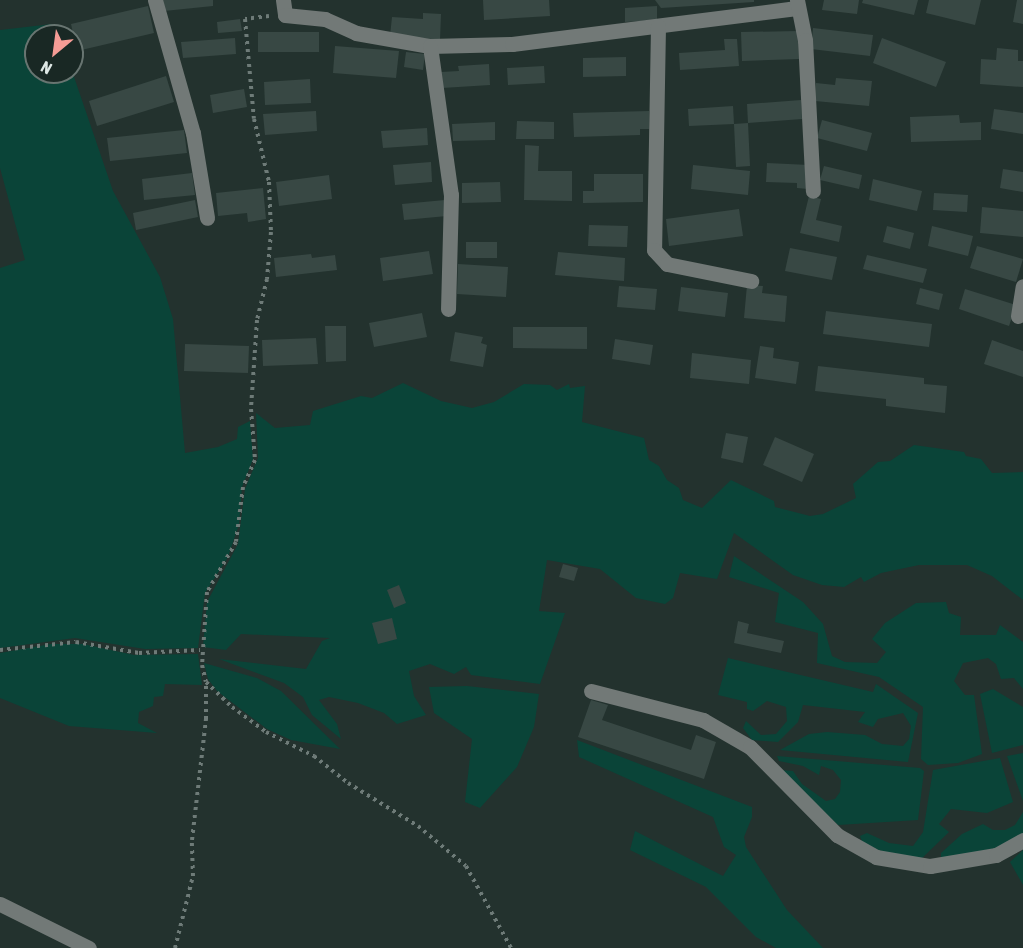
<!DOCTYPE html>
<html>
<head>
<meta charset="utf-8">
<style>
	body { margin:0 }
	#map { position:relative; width:1023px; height:948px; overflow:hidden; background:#23322e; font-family:"Asap Condensed",sans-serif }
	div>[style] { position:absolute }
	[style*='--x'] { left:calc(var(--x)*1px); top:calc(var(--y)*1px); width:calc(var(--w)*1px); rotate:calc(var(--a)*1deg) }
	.green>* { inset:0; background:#0a4438 }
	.building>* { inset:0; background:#384844 }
	.path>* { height:4px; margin-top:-2px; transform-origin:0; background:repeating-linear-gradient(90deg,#6e7b78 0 3px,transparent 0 7.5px) }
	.minor>* { height:15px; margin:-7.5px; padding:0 7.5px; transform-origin:7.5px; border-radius:7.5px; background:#727977 }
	span { translate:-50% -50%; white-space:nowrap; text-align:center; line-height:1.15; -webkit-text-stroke:6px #192824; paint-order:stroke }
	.north { position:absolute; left:24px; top:24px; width:60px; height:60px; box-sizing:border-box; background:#192824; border:2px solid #687571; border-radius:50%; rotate:209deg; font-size:16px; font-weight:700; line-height:24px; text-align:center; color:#dee8e5 }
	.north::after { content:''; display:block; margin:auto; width:21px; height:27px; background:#f59c95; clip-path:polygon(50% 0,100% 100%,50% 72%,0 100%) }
</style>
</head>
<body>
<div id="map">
	<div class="green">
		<div style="clip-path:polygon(52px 24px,55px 36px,36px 36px,36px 72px,72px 71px,113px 191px,160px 277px,173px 319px,185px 453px,218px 447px,237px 439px,238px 427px,250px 421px,253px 459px,242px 487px,239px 524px,228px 557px,205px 593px,198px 648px,145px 649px,75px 638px,0 648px,0 268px,25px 260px,0 168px,0 30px)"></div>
		<div style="clip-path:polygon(403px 383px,441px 401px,472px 408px,494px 402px,524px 384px,550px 385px,557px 390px,569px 384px,570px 388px,585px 386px,582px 422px,644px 438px,649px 460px,659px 466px,667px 480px,679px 488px,683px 500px,702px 508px,731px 480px,774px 501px,775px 507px,810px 516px,823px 514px,856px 498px,853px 484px,878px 462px,890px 461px,914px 445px,964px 452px,966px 456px,981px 459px,992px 473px,1023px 472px,1023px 600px,992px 576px,967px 565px,919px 565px,881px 573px,864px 582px,861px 577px,844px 587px,822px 585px,793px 575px,734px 533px,717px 579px,680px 573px,673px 598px,665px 604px,636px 598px,600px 569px,547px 560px,539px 611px,565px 613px,540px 684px,471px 675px,466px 667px,454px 674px,430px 664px,409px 671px,414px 696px,426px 715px,397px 724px,384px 713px,358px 703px,329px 697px,319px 700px,337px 724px,341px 739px,312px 715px,303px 697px,284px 683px,219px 659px,306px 669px,322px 641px,330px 638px,241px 634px,226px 650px,203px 647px,207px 602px,238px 544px,245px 489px,258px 458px,256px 413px,275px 428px,310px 425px,313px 411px,361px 396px,372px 398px)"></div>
		<div style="clip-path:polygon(734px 556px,803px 602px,823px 624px,832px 656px,845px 662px,877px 663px,886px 652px,872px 639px,885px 623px,916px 603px,946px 602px,949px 613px,961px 617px,960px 635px,996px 635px,1000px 625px,1023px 642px,1023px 689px,1014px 678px,1001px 679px,996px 664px,988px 658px,963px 663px,954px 681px,965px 695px,974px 695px,982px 754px,958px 763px,928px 765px,921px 759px,923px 707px,879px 677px,817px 663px,818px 633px,775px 622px,779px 593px,729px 577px)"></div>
		<div style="clip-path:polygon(51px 644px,83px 644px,134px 655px,198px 654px,202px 685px,165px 684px,163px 696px,154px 697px,153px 706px,139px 712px,138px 723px,157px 733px,69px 726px,0 698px,0 653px)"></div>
		<div style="clip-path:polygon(728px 658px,873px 692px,876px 684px,918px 713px,908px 762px,780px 750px,809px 734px,827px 732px,865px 735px,882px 744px,903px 746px,909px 739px,911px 726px,903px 713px,878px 719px,873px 727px,858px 722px,865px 712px,803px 705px,798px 722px,778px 742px,752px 740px,743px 728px,746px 721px,761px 735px,776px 734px,787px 721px,786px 707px,767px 701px,753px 711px,747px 709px,747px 702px,718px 695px)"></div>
		<div style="clip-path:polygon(204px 663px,257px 678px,281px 691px,340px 749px,291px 740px,267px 729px,217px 691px,208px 679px)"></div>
		<div style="clip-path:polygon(467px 686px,539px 694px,534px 727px,517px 767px,480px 808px,465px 802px,472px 739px,434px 713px,429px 687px)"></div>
		<div style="clip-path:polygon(993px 689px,1023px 707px,1023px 745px,992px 753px,980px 694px)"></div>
		<div style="clip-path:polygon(577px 740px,752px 807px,752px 817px,744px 837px,746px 847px,787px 910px,823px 948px,776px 948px,756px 937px,706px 887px,630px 850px,635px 831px,723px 876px,736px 855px,724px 847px,713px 817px,579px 757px)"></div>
		<div style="clip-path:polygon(1023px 753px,1023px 801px,1007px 756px)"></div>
		<div style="clip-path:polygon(777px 756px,920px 768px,924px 771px,918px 820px,838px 825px,780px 770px,793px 771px,802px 784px,826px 801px,835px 799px,840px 792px,841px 780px,833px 770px,821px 766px,819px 775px,803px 766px,779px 761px)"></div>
		<div style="clip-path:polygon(1000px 758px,1013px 802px,987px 813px,951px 809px,939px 824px,949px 832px,919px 861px,904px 860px,863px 844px,860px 836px,867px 833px,889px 843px,913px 846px,923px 832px,933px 770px)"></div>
		<div style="clip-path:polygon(1023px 812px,1023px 837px,1005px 847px,941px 858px,941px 853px,962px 834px,983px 824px,993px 830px,1005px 830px,1015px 825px)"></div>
		<div style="clip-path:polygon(1023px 850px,1023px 885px,1010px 862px)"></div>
	</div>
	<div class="building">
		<div style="clip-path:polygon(163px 0,213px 0,213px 6px,164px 11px)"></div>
		<div style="clip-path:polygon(483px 0,549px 0,550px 16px,484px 20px)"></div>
		<div style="clip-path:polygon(655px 0,754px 0,754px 2px,661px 8px)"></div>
		<div style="clip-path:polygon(824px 0,859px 0,857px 14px,822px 10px)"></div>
		<div style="clip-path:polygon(863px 0,918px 0,914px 15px,862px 3px)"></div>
		<div style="clip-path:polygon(929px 0,981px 0,975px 25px,926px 13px)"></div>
		<div style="clip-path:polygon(1017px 0,1023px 0,1023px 24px,1013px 22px)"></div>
		<div style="clip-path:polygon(148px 6px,154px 33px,77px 51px,71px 24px)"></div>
		<div style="clip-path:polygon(657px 6px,657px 20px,625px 22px,625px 8px)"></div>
		<div style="clip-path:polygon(423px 13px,441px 14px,440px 40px,390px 36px,392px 17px,423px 19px)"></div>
		<div style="clip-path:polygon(240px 19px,242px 31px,218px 33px,217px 22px)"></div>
		<div style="clip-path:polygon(813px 28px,873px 35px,870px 56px,811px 49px)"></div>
		<div style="clip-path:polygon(798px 31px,799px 59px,742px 61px,741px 32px)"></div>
		<div style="clip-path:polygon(258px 32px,319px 32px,319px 52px,258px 52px)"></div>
		<div style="clip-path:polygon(235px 38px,236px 54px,183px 58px,181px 42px)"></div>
		<div style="clip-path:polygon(882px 38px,946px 62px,936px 87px,873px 63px)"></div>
		<div style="clip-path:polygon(724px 39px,737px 39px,739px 66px,680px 70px,679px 53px,725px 50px)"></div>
		<div style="clip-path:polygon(335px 46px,399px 51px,396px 78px,333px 73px)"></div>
		<div style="clip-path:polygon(997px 48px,1018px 50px,1018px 61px,1023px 61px,1023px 87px,980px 84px,981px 59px,996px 60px)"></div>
		<div style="clip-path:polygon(406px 52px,425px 54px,423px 70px,404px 67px)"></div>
		<div style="clip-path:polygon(626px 57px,626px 76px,583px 77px,583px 58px)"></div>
		<div style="clip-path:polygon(489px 64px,490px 85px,442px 88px,441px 72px,459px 71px,458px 66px)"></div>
		<div style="clip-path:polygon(544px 66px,545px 83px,508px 85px,507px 68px)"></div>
		<div style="clip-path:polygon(166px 76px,174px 102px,97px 126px,89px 101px)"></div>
		<div style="clip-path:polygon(836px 78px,872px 81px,869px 106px,815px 101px,816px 83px,835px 85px)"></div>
		<div style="clip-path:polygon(310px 79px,311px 103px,265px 105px,264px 82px)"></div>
		<div style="clip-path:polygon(244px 89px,247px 107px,213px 113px,210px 95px)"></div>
		<div style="clip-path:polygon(801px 100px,802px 119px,748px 123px,747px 104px)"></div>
		<div style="clip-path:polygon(733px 106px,734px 124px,689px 126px,688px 109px)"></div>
		<div style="clip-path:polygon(994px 109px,1023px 113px,1023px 134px,991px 129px)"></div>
		<div style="clip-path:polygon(316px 111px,317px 131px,265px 135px,263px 114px)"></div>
		<div style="clip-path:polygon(649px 111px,649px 129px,640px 129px,640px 135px,574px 137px,573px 113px)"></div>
		<div style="clip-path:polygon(959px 115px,960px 123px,981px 122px,981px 140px,911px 142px,910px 117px)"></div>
		<div style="clip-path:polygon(822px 120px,872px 133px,867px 151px,817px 138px)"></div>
		<div style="clip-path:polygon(517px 121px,554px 122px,554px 139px,516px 139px)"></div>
		<div style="clip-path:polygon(495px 122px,495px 140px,453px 141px,452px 124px)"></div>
		<div style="clip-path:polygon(748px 123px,750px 166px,736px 167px,734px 124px)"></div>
		<div style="clip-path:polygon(427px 128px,428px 145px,383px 148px,381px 131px)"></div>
		<div style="clip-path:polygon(184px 130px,187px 153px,110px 161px,107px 138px)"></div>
		<div style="clip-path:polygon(525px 145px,539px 146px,538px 171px,572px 171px,572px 201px,524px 200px)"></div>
		<div style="clip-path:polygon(431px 162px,432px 182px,395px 185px,393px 165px)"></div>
		<div style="clip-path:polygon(767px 163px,809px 165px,808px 189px,797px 188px,797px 183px,766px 182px)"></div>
		<div style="clip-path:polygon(693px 165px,750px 171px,748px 195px,691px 189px)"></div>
		<div style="clip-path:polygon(824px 166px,862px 175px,859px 189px,820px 180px)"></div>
		<div style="clip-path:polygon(1003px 169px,1023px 172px,1023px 192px,1000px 188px)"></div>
		<div style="clip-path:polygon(192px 173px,195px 195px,144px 200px,142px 179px)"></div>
		<div style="clip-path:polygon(594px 174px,643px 174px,643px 202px,583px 203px,583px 191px,594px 191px)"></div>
		<div style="clip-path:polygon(329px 175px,332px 199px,279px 206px,276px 182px)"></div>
		<div style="clip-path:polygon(873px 179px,922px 191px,917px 211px,869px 200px)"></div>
		<div style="clip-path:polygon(500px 182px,501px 202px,462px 203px,462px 183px)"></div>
		<div style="clip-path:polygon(263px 188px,266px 219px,248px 222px,247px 213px,218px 216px,216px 193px)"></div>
		<div style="clip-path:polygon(934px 193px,968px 195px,967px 212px,933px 210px)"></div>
		<div style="clip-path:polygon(809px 196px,821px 199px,816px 220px,842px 226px,839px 242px,800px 233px)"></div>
		<div style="clip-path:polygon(195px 200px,198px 217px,136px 230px,133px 213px)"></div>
		<div style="clip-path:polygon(445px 200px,447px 216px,404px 220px,402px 204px)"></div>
		<div style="clip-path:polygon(982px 207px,1023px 211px,1023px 237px,980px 233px)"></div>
		<div style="clip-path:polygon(739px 209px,743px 236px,669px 246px,666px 219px)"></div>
		<div style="clip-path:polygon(589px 225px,628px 226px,627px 247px,588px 246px)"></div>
		<div style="clip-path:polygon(887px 226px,914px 233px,910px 249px,883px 242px)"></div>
		<div style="clip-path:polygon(932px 226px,973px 236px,968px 256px,928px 246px)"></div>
		<div style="clip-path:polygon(466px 242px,497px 242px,497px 258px,466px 258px)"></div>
		<div style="clip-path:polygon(977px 246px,1023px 259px,1016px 282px,970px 268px)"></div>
		<div style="clip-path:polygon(790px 248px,837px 257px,832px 280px,785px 271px)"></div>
		<div style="clip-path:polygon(429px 251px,433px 274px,383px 281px,380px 258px)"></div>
		<div style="clip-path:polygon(558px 252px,625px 258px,624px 281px,555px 275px)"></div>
		<div style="clip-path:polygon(311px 254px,312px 258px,335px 255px,337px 270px,276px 277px,274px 258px)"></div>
		<div style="clip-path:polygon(867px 255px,927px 269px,923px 283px,863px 269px)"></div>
		<div style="clip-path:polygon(458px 264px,508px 267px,506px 297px,457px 294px)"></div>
		<div style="clip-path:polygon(747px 285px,763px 286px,762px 293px,787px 296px,785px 322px,744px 318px)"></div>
		<div style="clip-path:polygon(619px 286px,657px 289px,655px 310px,617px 307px)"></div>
		<div style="clip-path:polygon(681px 287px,728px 293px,725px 317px,678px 311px)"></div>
		<div style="clip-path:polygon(920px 288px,943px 294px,939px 310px,916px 304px)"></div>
		<div style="clip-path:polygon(965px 289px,1016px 305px,1009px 326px,959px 309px)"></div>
		<div style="clip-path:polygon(826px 311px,932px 324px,929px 347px,823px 334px)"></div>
		<div style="clip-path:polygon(422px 313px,427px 337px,374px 347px,369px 323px)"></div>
		<div style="clip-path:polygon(325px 326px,346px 326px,346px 361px,326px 362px)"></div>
		<div style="clip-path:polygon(513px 327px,587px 327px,587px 349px,513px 348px)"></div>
		<div style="clip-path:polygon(455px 332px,483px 337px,481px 343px,487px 345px,483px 367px,450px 361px)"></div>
		<div style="clip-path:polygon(316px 338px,318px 364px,263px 366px,262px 340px)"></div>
		<div style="clip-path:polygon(615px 339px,653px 345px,650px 365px,612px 359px)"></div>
		<div style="clip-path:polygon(992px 340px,1023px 351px,1023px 377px,984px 364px)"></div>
		<div style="clip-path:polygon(185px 344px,249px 346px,248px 373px,184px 371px)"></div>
		<div style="clip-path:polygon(760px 346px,774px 348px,773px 358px,799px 362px,796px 384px,755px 378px)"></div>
		<div style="clip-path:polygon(692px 353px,751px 360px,749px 384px,690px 378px)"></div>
		<div style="clip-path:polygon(818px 366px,924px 378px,924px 384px,947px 386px,945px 413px,886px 406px,886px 399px,815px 391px)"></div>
		<div style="clip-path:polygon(726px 433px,748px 437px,743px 463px,721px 458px)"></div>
		<div style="clip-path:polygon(775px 437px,814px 454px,802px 482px,763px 465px)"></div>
		<div style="clip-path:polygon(563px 564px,578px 568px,574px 581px,559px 577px)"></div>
		<div style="clip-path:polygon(399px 585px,406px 603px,394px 608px,387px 590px)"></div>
		<div style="clip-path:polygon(392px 618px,397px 639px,378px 644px,372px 623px)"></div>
		<div style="clip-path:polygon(738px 621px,749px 624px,747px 633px,784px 641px,781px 653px,734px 643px)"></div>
		<div style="clip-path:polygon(591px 700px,608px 705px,602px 720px,691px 750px,696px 735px,716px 742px,704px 779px,578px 737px)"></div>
	</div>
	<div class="path">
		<div style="--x:269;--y:16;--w:24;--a:173"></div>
		<div style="--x:245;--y:19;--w:100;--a:84.9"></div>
		<div style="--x:254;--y:119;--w:65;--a:76.6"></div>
		<div style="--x:269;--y:182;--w:50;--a:87.7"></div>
		<div style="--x:271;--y:232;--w:47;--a:94.9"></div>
		<div style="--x:267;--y:279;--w:42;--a:103.7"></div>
		<div style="--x:257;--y:320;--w:89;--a:93.9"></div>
		<div style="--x:251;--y:409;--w:51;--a:85.5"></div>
		<div style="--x:255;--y:460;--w:30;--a:114"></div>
		<div style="--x:243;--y:487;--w:55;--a:97.3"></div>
		<div style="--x:236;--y:542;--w:58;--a:120.1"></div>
		<div style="--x:207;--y:592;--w:73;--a:93.9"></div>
		<div style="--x:202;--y:665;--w:17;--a:77"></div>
		<div style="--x:206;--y:682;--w:36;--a:44"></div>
		<div style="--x:232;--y:707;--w:42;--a:36.3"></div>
		<div style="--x:266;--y:732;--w:54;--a:26.6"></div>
		<div style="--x:314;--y:756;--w:43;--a:38.5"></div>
		<div style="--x:348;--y:783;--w:82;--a:31.6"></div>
		<div style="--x:418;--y:826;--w:62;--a:39.8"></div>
		<div style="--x:466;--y:866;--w:94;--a:61.2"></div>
		<div style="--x:0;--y:650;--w:76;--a:-6"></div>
		<div style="--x:76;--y:642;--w:64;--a:9.9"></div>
		<div style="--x:139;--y:653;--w:61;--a:-2.8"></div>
		<div style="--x:175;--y:948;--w:74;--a:-76"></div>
		<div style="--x:193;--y:876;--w:36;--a:-92"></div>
		<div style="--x:192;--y:840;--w:122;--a:-83.4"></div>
		<div style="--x:206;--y:719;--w:37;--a:-90"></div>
	</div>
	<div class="minor">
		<div style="--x:155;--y:0;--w:138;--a:74.1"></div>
		<div style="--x:193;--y:133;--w:86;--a:80.6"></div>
		<div style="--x:283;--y:0;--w:15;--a:82"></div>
		<div style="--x:285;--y:15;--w:40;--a:5.7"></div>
		<div style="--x:325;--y:19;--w:34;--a:24"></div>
		<div style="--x:356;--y:33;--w:75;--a:10"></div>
		<div style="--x:430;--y:46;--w:82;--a:-1.4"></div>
		<div style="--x:512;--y:44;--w:287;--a:-7.2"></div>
		<div style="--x:797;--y:0;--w:41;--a:78.7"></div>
		<div style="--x:805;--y:40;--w:151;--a:87"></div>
		<div style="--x:658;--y:26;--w:224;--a:91"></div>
		<div style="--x:654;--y:250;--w:19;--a:47"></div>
		<div style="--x:667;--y:264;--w:86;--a:11.4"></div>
		<div style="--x:430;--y:46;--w:150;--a:82"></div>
		<div style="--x:451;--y:195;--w:114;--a:91.5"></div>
		<div style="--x:1018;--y:316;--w:30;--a:-81"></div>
		<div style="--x:591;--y:691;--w:116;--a:14.5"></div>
		<div style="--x:703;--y:720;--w:54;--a:29.9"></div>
		<div style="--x:750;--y:747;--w:124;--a:45.3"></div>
		<div style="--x:837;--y:835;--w:45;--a:29.4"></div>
		<div style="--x:876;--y:857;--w:55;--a:9.5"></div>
		<div style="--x:930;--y:866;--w:67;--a:-9.5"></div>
		<div style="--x:996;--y:855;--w:31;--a:-29"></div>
		<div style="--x:0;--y:904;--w:99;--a:26.3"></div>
	</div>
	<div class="north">N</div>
</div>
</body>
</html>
